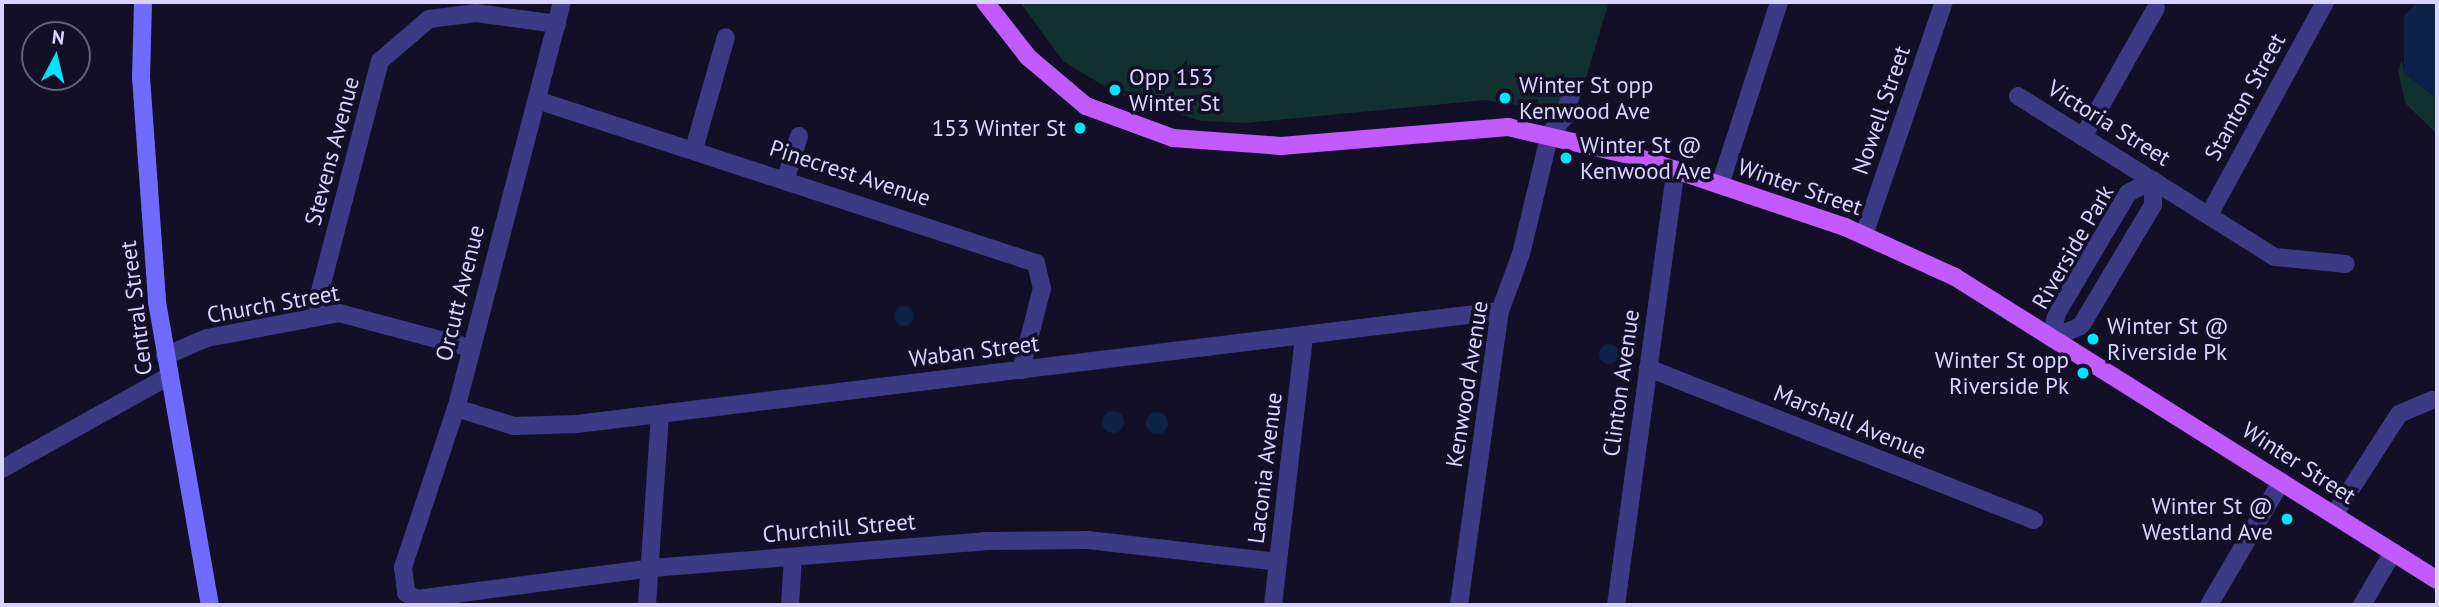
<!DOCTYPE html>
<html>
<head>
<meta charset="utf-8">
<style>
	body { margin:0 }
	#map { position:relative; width:2439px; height:607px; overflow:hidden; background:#130f26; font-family:"PT Sans",sans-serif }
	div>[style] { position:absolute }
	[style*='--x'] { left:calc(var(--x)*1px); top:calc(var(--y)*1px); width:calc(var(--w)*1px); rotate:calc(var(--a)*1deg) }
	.green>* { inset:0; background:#12302f }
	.water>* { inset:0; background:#0c2248 }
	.round { border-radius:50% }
	.street>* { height:18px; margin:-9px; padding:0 9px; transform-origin:9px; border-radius:9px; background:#3d3a85 }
	.secondary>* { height:18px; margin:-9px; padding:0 9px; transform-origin:9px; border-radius:9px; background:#6f6bff }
	.primary>* { height:18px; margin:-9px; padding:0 9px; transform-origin:9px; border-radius:9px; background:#c25bff }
	.dots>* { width:19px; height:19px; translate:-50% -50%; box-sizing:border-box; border:4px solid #130f26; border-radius:50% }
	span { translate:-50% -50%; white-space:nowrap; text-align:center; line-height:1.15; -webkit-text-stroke:7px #130f26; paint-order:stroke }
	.poi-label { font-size:23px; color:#d9d4ff }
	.left { translate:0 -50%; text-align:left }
	.right { translate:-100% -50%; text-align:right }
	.street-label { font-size:23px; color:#d9d4ff }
	.frame { position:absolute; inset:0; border:4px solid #d9d4ff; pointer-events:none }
	.north { position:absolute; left:21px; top:21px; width:70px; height:70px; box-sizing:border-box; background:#130f26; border:2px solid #625e7d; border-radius:50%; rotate:7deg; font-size:19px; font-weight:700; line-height:28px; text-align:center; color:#d9d4ff }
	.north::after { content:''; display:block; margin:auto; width:24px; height:32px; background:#00e5ff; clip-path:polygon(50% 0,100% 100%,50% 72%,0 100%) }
</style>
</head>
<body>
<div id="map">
	<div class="green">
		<div style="clip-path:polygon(1020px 2px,1609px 2px,1575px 114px,1485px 100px,1247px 123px,1201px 121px,1117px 94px,1063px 61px)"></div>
		<div style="clip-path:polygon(2402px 60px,2404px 73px,2437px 98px,2437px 134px,2405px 103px,2398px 70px)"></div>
	</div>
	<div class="water">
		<div style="clip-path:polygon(2417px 2px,2437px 2px,2437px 98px,2404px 73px,2404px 16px)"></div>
		<div class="round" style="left:894px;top:306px;width:20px;height:20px"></div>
		<div class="round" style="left:1599px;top:344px;width:20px;height:20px"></div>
		<div class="round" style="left:1102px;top:411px;width:22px;height:22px"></div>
		<div class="round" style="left:1146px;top:412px;width:22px;height:22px"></div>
	</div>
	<div class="street">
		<div style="--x:562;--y:2;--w:420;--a:104.6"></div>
		<div style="--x:456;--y:408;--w:168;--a:108.4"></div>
		<div style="--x:403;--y:567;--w:26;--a:83"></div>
		<div style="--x:406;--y:593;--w:13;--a:29"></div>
		<div style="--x:417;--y:599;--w:237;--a:-7.5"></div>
		<div style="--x:652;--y:568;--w:334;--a:-4.6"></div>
		<div style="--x:985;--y:541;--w:103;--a:-0.6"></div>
		<div style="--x:1088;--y:540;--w:191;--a:6.6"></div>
		<div style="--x:2018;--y:96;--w:303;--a:32.1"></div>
		<div style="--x:2275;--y:257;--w:71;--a:5.6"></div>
		<div style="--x:540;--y:101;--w:522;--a:18.09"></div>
		<div style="--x:1036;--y:263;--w:26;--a:77"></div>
		<div style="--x:1042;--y:288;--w:85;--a:104.4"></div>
		<div style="--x:2083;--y:137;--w:148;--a:-60.5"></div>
		<div style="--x:694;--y:149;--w:116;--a:-74.1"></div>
		<div style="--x:786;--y:178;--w:44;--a:-72.8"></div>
		<div style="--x:2153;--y:180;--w:25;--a:90"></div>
		<div style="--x:2153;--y:205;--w:141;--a:120.8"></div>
		<div style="--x:2081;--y:326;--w:32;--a:158"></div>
		<div style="--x:2051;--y:338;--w:26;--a:-77"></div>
		<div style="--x:2057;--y:313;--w:139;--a:-59.4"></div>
		<div style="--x:2128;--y:193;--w:28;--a:-27"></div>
		<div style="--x:1720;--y:185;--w:192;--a:-72.1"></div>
		<div style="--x:2209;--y:215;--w:243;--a:-61.4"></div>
		<div style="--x:1864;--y:235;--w:246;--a:-71.1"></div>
		<div style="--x:313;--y:318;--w:266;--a:-75.4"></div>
		<div style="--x:380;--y:61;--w:65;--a:-40.6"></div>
		<div style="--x:429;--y:19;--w:47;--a:-7.3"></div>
		<div style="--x:476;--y:13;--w:82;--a:7.7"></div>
		<div style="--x:165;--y:356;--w:46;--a:-23.2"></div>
		<div style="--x:207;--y:338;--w:134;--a:-10.7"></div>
		<div style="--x:339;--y:313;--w:137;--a:14.9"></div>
		<div style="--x:1648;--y:368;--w:415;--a:21.5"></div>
		<div style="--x:456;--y:408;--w:61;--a:17.2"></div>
		<div style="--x:514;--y:426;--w:63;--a:-1.8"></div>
		<div style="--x:577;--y:424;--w:930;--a:-6.98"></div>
		<div style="--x:2;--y:469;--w:191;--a:-29.1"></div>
		<div style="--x:2334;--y:515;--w:120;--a:-57.2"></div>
		<div style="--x:2399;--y:414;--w:36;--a:-23"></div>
		<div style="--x:647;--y:605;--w:190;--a:-86.1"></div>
		<div style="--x:790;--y:605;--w:48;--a:-86.4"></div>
		<div style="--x:1273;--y:605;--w:271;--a:-83.4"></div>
		<div style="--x:1459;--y:605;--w:297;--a:-82.1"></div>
		<div style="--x:1500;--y:311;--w:61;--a:-69.8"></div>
		<div style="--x:1521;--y:254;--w:124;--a:-76.5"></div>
		<div style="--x:1550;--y:133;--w:21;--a:-47"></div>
		<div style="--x:1564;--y:118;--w:32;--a:-74"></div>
		<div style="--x:1616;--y:605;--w:440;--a:-82.2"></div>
		<div style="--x:2209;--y:605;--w:143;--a:-59.7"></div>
		<div style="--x:2362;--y:605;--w:61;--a:-59.7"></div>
	</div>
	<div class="secondary">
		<div style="--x:143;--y:2;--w:75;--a:91.5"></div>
		<div style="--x:141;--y:77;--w:226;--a:85.9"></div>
		<div style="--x:157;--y:302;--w:308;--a:80.1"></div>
	</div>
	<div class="primary">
		<div style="--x:985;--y:2;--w:70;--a:52"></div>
		<div style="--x:1028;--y:57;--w:76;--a:40.2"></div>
		<div style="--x:1086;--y:106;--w:93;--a:20.2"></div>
		<div style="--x:1173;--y:138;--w:108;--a:4.2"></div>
		<div style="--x:1281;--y:146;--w:228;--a:-4.8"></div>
		<div style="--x:1508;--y:127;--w:129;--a:13"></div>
		<div style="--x:1634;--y:156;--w:223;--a:18.6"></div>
		<div style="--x:1845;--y:227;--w:121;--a:24.4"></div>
		<div style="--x:1955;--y:277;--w:569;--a:32.15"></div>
	</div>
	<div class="dots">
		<div style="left:1115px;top:90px;background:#00e5ff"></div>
		<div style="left:1505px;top:98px;background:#00e5ff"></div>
		<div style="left:1080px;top:128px;background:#00e5ff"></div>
		<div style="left:1566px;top:158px;background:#00e5ff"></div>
		<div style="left:2093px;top:339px;background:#00e5ff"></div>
		<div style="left:2083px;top:373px;background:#00e5ff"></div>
		<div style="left:2287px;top:519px;background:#00e5ff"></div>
	</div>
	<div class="poi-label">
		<span class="left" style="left:1129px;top:90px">Opp 153<br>Winter St</span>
		<span class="left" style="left:1519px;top:98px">Winter St opp<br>Kenwood Ave</span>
		<span class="right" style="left:1066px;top:128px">153 Winter St</span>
		<span class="left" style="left:1580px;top:158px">Winter St @<br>Kenwood Ave</span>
		<span class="left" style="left:2107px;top:339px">Winter St @<br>Riverside Pk</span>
		<span class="right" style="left:2069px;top:373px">Winter St opp<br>Riverside Pk</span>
		<span class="right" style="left:2273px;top:519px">Winter St @<br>Westland Ave</span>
	</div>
	<div class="street-label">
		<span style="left:2245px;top:97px;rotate:-61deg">Stanton Street</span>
		<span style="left:1881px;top:110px;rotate:-71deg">Nowell Street</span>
		<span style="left:2109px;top:123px;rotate:32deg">Victoria Street</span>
		<span style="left:332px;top:151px;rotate:-75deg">Stevens Avenue</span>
		<span style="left:850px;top:173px;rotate:18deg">Pinecrest Avenue</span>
		<span style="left:1800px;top:187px;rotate:19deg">Winter Street</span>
		<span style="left:2073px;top:247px;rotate:-60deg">Riverside Park</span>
		<span style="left:460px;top:293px;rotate:-76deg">Orcutt Avenue</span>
		<span style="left:273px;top:304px;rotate:-10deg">Church Street</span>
		<span style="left:136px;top:308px;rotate:-97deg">Central Street</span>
		<span style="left:974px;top:351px;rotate:-7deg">Waban Street</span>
		<span style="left:1621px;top:383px;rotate:-82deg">Clinton Avenue</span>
		<span style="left:1467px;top:384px;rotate:-81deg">Kenwood Avenue</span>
		<span style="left:1850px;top:422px;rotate:22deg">Marshall Avenue</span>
		<span style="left:2299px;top:463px;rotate:33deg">Winter Street</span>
		<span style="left:1265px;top:468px;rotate:-83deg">Laconia Avenue</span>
		<span style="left:839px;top:528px;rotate:-5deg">Churchill Street</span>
	</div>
	<div class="frame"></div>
	<div class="north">N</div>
</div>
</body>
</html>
